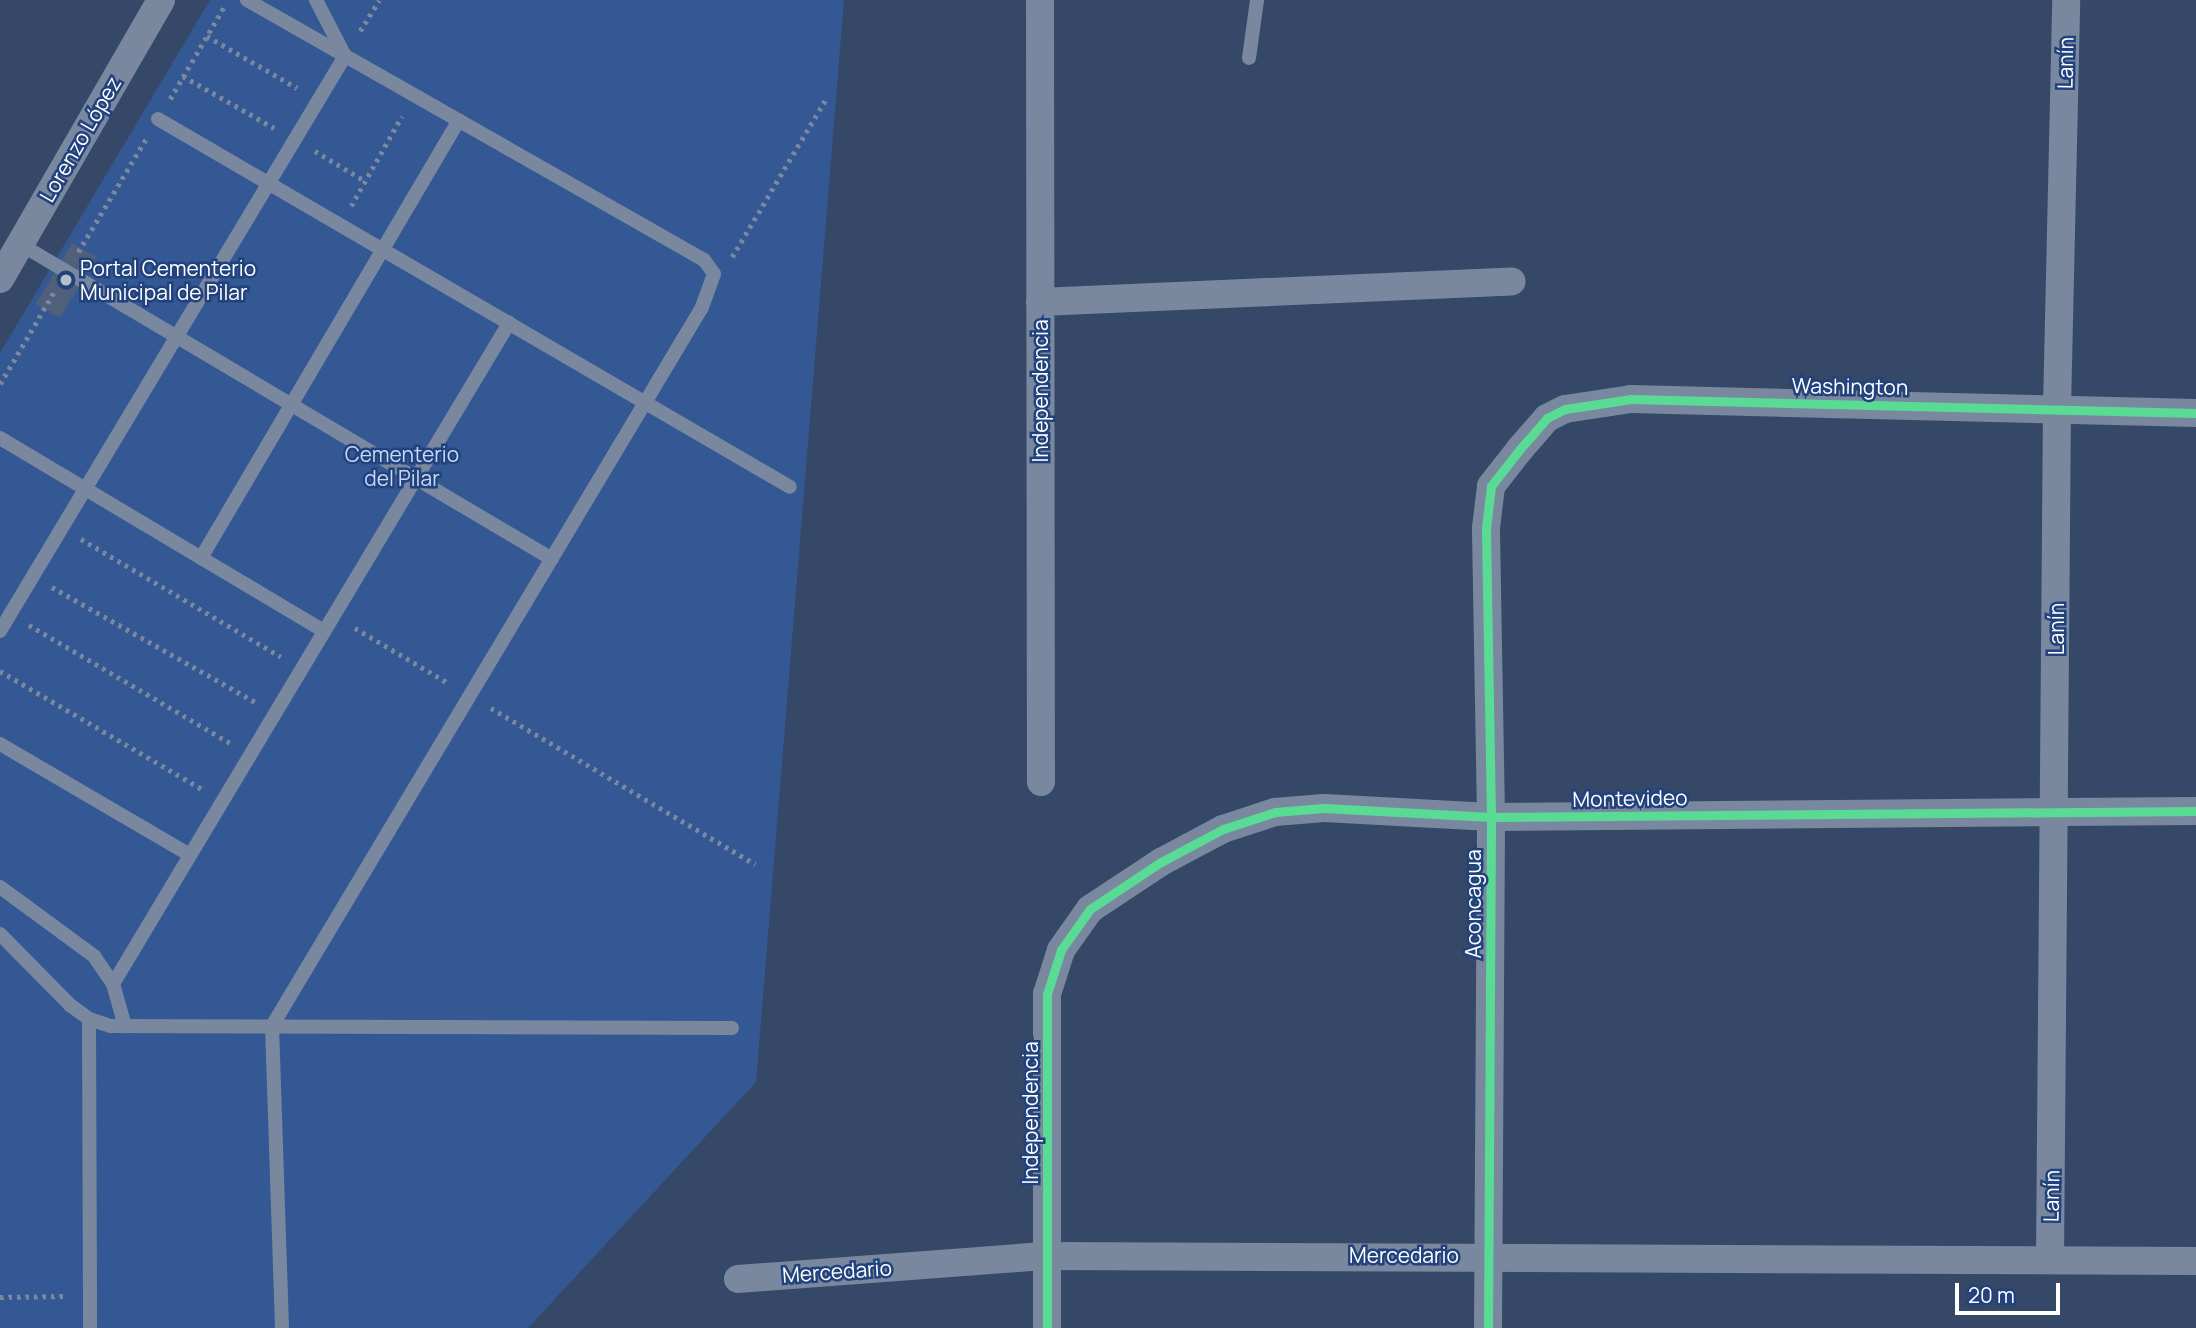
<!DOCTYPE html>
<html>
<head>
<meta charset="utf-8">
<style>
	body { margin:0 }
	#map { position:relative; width:2196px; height:1328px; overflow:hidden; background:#364868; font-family:Manrope,sans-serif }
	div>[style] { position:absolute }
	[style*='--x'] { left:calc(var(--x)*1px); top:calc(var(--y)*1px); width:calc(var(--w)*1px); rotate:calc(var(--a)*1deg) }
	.green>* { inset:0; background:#345894 }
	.building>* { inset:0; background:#51607a }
	.path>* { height:4.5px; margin-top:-2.25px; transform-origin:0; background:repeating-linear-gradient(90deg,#7a889f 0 3.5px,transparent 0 8.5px) }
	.service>* { height:14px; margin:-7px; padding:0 7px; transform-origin:7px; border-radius:7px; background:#7a889f }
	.minor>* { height:28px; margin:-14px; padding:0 14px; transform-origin:14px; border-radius:14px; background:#7a889f }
	.cycleway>* { height:9px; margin:-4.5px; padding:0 4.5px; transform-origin:4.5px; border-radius:4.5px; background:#5adb95 }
	.dots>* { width:19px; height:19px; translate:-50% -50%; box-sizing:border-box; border:4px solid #21427d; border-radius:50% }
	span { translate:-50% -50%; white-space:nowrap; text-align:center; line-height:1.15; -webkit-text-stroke:5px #21427d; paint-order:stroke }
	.street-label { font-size:21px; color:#fff }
	.poi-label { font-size:21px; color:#fff }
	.left { translate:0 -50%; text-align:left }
	.park-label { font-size:21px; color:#c8d9f5 }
	.scale { position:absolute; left:1955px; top:1283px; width:105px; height:32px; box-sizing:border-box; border:4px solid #fff; border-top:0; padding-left:9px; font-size:21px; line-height:24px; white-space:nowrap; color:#fff; -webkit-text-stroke:5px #21427d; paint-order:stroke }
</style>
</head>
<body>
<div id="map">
	<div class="green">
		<div style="clip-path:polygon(210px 0,844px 0,756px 1082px,528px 1328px,0 1328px,0 353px)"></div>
	</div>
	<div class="building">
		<div style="clip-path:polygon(72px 243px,96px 257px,60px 318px,36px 304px)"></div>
	</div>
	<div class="path">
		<div style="--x:360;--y:31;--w:36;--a:-58"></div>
		<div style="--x:207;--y:36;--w:104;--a:30"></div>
		<div style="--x:183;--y:76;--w:105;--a:29.7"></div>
		<div style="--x:170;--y:99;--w:107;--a:-59.6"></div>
		<div style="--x:315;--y:151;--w:58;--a:31"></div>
		<div style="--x:351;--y:206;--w:103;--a:-60.5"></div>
		<div style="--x:78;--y:252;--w:132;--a:-59"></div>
		<div style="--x:732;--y:257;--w:186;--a:-59.3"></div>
		<div style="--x:0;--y:384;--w:107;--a:-59.6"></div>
		<div style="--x:81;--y:539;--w:232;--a:30.5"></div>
		<div style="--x:52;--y:587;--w:233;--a:29.5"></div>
		<div style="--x:29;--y:625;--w:233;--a:30.4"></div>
		<div style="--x:355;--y:628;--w:110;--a:30.5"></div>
		<div style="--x:0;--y:671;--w:234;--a:30.3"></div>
		<div style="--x:491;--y:708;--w:307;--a:30.6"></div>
		<div style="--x:0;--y:1297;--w:66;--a:-0.9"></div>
	</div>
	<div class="service">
		<div style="--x:247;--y:0;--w:526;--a:29.64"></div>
		<div style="--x:704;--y:260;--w:17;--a:54"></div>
		<div style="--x:714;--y:274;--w:37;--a:110"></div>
		<div style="--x:701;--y:309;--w:836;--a:120.89"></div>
		<div style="--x:272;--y:1026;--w:302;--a:88.1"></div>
		<div style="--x:1249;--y:58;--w:59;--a:-82.1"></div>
		<div style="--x:158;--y:119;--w:731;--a:30.21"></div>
		<div style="--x:20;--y:244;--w:618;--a:30.63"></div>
		<div style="--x:0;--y:438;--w:377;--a:30.8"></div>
		<div style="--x:201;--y:558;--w:508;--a:-59.5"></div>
		<div style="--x:0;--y:631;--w:671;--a:-59.04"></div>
		<div style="--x:345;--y:56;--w:63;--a:-117.4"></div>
		<div style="--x:0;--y:744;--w:220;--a:30.3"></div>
		<div style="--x:0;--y:887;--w:117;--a:36.3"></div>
		<div style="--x:94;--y:956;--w:34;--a:56"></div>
		<div style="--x:113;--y:984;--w:44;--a:74.1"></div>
		<div style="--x:0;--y:934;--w:100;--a:45.4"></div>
		<div style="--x:70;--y:1005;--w:24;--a:36"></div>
		<div style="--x:89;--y:1019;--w:23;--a:18"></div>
		<div style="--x:111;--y:1026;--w:621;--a:0.18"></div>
		<div style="--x:113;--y:984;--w:771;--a:-59.07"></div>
		<div style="--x:89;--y:1019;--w:309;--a:89.8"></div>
	</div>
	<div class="minor">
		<div style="--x:1040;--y:0;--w:782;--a:89.93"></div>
		<div style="--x:0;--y:279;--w:322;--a:-60"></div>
		<div style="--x:1040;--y:302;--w:472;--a:-2.5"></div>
		<div style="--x:2050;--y:1259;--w:851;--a:-89.53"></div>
		<div style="--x:2057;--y:408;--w:408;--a:-88.7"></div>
		<div style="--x:738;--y:1279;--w:310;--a:-4.3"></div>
		<div style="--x:1047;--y:1256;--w:1149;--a:0.25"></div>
		<div style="--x:1047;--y:1328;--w:334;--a:-90"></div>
		<div style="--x:1047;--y:994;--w:46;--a:-72.3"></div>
		<div style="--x:1061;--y:950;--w:50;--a:-54.7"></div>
		<div style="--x:1090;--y:909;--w:85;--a:-33.5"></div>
		<div style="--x:1161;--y:862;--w:70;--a:-28"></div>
		<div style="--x:1223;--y:829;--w:55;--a:-18.1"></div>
		<div style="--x:1275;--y:812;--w:49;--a:-4.7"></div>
		<div style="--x:1324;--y:808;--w:167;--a:3.1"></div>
		<div style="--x:1491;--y:817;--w:705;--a:-0.49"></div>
		<div style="--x:1488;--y:1328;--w:511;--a:-89.66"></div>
		<div style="--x:1491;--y:817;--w:289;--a:-91"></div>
		<div style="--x:1486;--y:528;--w:42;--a:-83.2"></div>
		<div style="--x:1491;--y:486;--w:47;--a:-51.9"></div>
		<div style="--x:1520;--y:449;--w:41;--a:-48.9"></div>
		<div style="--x:1547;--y:418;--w:20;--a:-27"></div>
		<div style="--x:1565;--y:409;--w:67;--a:-8.6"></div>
		<div style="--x:1631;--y:399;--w:565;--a:1.42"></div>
	</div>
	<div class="cycleway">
		<div style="--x:1047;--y:1328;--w:334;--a:-90"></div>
		<div style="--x:1047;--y:994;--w:46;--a:-72.3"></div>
		<div style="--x:1061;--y:950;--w:50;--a:-54.7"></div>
		<div style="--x:1090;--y:909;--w:85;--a:-33.5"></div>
		<div style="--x:1161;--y:862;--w:70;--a:-28"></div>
		<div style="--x:1223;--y:829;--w:55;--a:-18.1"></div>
		<div style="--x:1275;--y:812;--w:49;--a:-4.7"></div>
		<div style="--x:1324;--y:808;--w:167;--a:3.1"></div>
		<div style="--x:1491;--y:817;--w:705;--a:-0.49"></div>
		<div style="--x:1488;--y:1328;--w:511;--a:-89.66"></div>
		<div style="--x:1491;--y:817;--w:289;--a:-91"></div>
		<div style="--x:1486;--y:528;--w:42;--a:-83.2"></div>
		<div style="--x:1491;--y:486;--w:47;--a:-51.9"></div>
		<div style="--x:1520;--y:449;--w:41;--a:-48.9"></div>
		<div style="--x:1547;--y:418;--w:20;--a:-27"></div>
		<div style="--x:1565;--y:409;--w:67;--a:-8.6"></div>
		<div style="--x:1631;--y:399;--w:565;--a:1.42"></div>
	</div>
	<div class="dots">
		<div style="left:66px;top:280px;background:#b9bfca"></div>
	</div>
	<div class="street-label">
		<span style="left:2065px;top:63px;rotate:-89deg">Lanín</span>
		<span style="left:80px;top:139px;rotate:-60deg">Lorenzo López</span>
		<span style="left:1850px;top:386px;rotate:1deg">Washington</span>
		<span style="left:1040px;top:391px;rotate:-90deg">Independencia</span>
		<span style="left:2056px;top:629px;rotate:-90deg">Lanín</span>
		<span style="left:1630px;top:798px;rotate:-1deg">Montevideo</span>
		<span style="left:1473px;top:904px;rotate:-90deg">Aconcagua</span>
		<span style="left:1030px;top:1113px;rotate:-90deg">Independencia</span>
		<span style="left:2051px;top:1196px;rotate:-89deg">Lanín</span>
		<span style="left:1404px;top:1255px">Mercedario</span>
		<span style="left:837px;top:1271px;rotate:-4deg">Mercedario</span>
	</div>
	<div class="poi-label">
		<span class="left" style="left:80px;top:280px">Portal Cementerio<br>Municipal de Pilar</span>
	</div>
	<div class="park-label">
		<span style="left:402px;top:466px">Cementerio<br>del Pilar</span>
	</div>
	<div class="scale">20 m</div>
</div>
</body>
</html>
